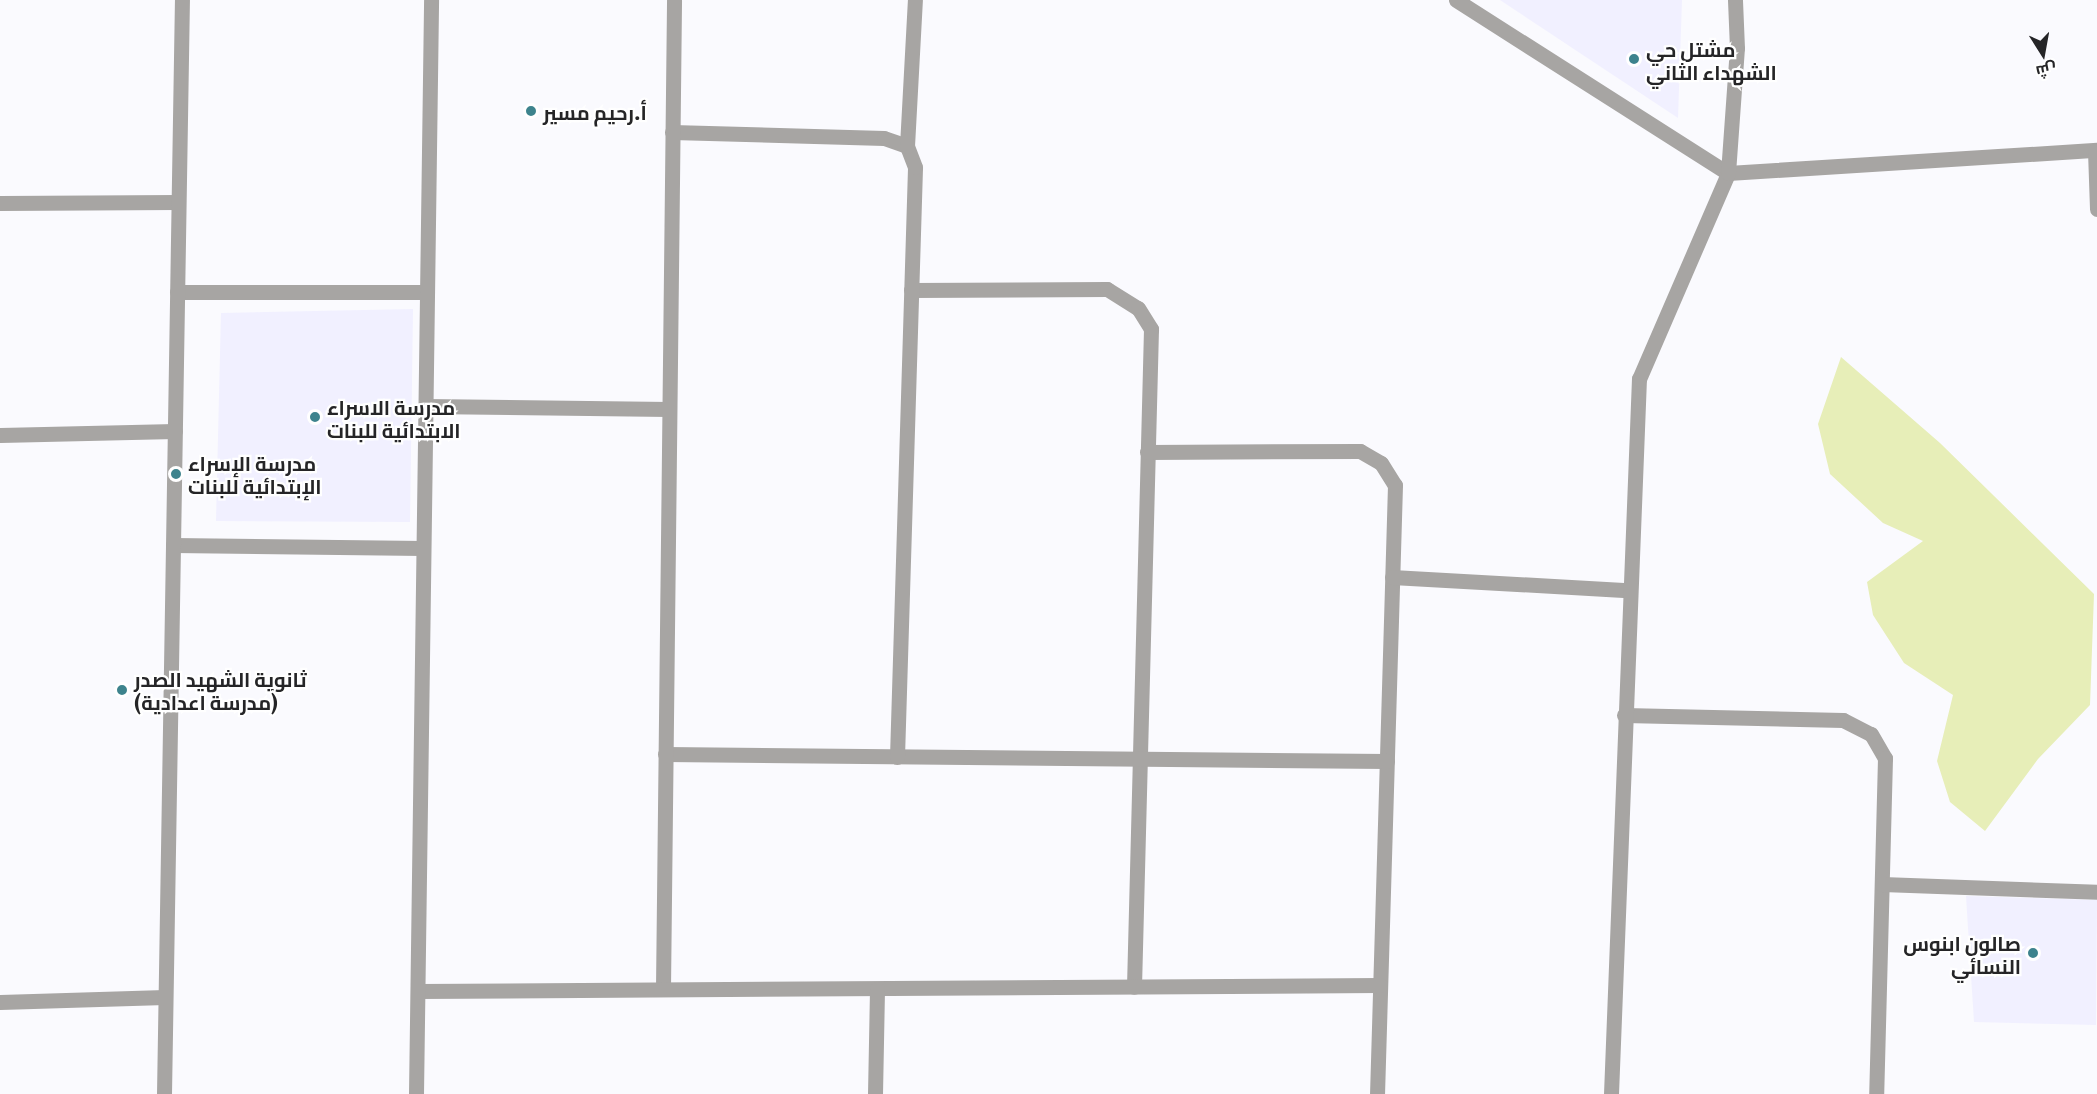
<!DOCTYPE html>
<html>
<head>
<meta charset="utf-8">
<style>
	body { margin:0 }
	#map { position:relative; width:2097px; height:1094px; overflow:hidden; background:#fafafe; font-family:Literata,Cairo,serif }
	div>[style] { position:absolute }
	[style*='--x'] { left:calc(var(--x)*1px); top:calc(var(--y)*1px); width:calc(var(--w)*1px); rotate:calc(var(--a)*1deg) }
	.built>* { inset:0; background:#f1f0ff }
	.green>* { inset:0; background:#e7eeb8 }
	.street>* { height:15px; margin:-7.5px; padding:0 7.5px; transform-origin:7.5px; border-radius:7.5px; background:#a7a5a3 }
	.dots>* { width:16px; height:16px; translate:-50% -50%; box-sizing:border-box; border:3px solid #fff; border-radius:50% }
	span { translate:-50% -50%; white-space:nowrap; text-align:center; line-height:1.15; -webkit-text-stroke:4.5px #fff; paint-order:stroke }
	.poi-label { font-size:20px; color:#252527; font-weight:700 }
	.left { translate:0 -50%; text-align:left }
	.right { translate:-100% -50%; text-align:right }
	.north { position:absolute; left:2013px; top:24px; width:60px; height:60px; -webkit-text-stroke:4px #fff; paint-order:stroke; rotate:169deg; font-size:16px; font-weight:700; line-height:24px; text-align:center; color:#252527 }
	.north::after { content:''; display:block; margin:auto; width:21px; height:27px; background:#252527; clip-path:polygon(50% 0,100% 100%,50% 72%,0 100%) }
</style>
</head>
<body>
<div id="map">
	<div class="built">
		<div style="clip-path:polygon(1500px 0,1682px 0,1678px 118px)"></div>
		<div style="clip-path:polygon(413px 309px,410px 522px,216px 521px,221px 313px)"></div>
		<div style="clip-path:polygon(1966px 896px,2097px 900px,2096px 1025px,1974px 1022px)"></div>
	</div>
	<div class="green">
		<div style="clip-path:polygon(1841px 357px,1940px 443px,2094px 594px,2090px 705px,2038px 759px,1985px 831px,1950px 802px,1937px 761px,1953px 695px,1904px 663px,1873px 615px,1867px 582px,1923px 541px,1883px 523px,1830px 474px,1818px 424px)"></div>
	</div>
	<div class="street">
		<div style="--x:1456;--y:0;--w:322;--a:32.5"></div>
		<div style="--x:1728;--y:173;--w:370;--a:-3.6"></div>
		<div style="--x:672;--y:132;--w:212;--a:1.6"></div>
		<div style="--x:884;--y:138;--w:24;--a:19"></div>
		<div style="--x:2095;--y:151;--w:58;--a:88"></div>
		<div style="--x:0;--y:203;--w:178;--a:-0.3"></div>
		<div style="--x:911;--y:290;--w:196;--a:-0.3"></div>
		<div style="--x:1107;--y:289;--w:36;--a:32"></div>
		<div style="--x:1138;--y:308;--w:25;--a:58"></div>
		<div style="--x:1151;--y:329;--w:658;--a:91.48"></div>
		<div style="--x:177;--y:292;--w:250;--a:0"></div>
		<div style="--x:425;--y:406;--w:244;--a:0.7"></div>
		<div style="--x:0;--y:435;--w:175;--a:-1.3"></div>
		<div style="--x:1147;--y:452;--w:213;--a:-0.3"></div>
		<div style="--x:1360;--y:451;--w:24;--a:30"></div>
		<div style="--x:1381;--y:463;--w:26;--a:58"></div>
		<div style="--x:1395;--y:485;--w:609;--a:91.69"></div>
		<div style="--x:173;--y:545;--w:250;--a:0.7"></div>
		<div style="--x:1392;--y:577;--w:236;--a:3.2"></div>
		<div style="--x:1624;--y:715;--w:219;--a:1.3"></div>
		<div style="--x:1843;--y:720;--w:31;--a:27"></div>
		<div style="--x:1871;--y:734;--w:28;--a:60"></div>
		<div style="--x:1885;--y:758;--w:336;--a:91.5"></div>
		<div style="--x:665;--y:754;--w:722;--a:0.56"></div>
		<div style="--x:897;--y:757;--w:590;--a:-88.25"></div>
		<div style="--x:915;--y:167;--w:22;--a:-111"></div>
		<div style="--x:907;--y:146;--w:146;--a:-86.9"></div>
		<div style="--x:1882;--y:884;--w:215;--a:2.1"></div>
		<div style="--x:663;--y:988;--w:988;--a:-89.36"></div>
		<div style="--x:418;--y:991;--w:962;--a:-0.36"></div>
		<div style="--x:0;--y:1002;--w:165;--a:-1.7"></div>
		<div style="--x:164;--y:1094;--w:1094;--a:-89.06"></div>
		<div style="--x:416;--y:1094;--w:1094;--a:-89.21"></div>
		<div style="--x:875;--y:1094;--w:105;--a:-88.9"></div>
		<div style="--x:1611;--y:1094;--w:716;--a:-87.76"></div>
		<div style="--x:1639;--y:379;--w:224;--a:-66.6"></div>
		<div style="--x:1728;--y:173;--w:125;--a:-85.9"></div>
		<div style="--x:1737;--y:48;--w:48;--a:-92.4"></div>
	</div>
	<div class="dots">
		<div style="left:1634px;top:59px;background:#3d838d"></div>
		<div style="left:531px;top:111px;background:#3d838d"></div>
		<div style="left:315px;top:417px;background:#3d838d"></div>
		<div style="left:176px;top:474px;background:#3d838d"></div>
		<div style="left:122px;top:690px;background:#3d838d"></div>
		<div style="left:2033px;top:953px;background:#3d838d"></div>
	</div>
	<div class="poi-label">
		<span class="left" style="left:1646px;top:60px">مشتل حي<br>الشهداء الثاني</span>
		<span class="left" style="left:543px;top:111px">أ.رحيم مسير</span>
		<span class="left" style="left:327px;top:418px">مدرسة الاسراء<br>الابتدائية للبنات</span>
		<span class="left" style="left:188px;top:474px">مدرسة الإسراء<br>الإبتدائية للبنات</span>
		<span class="left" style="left:134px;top:690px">ثانوية الشهيد الصدر<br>(مدرسة اعدادية)</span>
		<span class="right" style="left:2021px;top:954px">صالون ابنوس<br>النسائي</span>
	</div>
	<div class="north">ش</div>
</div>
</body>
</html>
